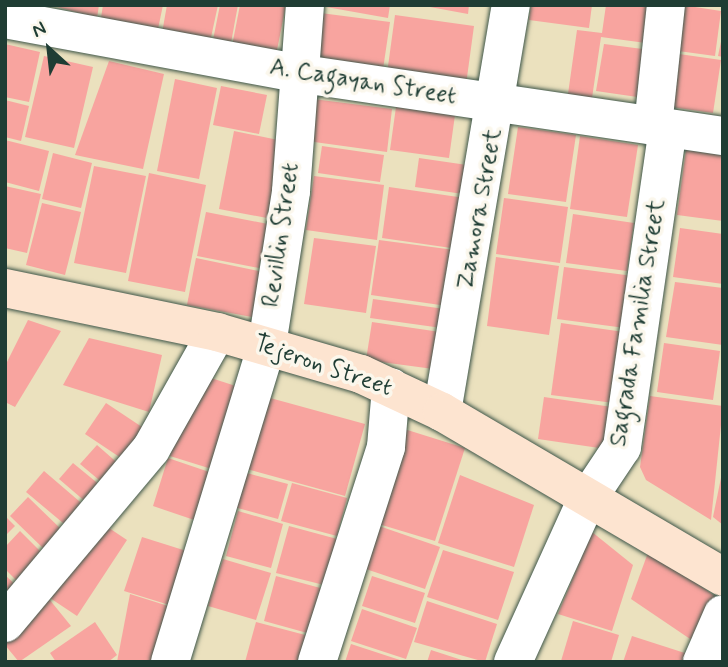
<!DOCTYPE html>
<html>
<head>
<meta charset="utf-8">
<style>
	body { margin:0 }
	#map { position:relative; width:728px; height:667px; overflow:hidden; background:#ebe1be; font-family:Mynerve,sans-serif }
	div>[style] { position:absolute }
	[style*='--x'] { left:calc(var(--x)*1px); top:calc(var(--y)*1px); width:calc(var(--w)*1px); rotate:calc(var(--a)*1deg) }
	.building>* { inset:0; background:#f8a49f }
	.roads { filter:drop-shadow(0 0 2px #3e5649) drop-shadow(0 0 2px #3e5649) }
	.street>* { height:38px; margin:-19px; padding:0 19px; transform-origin:19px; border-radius:19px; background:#fff }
	.secondary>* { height:38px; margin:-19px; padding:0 19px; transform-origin:19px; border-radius:19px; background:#fde4d0 }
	span { translate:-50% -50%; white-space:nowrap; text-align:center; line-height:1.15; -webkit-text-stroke:7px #fbf7ec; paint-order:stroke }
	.street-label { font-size:24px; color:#1f3d34 }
	.frame { position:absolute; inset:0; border:7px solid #1f3d34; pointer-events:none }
	.north { position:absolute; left:14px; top:14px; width:70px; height:70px; -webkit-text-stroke:5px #fbf7ec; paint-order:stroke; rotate:333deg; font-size:19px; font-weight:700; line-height:28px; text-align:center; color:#1f3d34 }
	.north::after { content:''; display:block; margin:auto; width:24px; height:32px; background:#1f3d34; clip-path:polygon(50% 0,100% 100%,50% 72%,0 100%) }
</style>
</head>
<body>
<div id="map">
	<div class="building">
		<div style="clip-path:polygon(50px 5px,99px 5px,97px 18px)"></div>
		<div style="clip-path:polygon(103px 5px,163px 5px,158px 29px,101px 18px)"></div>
		<div style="clip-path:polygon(167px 5px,218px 5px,210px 42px,162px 33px)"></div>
		<div style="clip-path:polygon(220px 5px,238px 5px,230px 48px,212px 45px)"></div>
		<div style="clip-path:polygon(240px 5px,286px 5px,275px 60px,231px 51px)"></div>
		<div style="clip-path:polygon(315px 5px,390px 5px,388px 18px)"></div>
		<div style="clip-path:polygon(419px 5px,469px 5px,468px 14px)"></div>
		<div style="clip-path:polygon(531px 5px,592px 5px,589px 28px,529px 20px)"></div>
		<div style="clip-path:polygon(606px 5px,651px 5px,646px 43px,601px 37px,592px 98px,568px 94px,577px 30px,602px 33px)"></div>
		<div style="clip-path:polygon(682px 5px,721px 11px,715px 56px,671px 50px)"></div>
		<div style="clip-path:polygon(313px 12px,390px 22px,382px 76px,305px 66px)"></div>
		<div style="clip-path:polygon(395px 15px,474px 26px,465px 92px,386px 81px)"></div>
		<div style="clip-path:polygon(723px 32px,723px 57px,718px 56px)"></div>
		<div style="clip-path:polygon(5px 44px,40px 52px,29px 102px,5px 97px)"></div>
		<div style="clip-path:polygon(604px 44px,658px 51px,651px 99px,596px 91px)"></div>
		<div style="clip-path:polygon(672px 53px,721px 60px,713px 113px,664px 106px)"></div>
		<div style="clip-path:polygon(44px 56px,93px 67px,74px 148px,25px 137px)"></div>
		<div style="clip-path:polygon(109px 61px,164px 74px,143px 169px,75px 155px)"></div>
		<div style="clip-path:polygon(175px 79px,217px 88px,199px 179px,157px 171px)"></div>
		<div style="clip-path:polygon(221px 86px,267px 95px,259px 134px,213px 125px)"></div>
		<div style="clip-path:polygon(313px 99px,392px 109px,387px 152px,307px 141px)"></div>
		<div style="clip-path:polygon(5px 100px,29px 106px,21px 141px,5px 137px)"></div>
		<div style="clip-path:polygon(396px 107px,455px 115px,449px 158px,390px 150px)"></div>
		<div style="clip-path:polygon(518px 127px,576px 135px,566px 202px,508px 194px)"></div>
		<div style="clip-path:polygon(234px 131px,283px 141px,267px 218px,219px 209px)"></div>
		<div style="clip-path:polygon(580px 136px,638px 145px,627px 217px,570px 209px)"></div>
		<div style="clip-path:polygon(5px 140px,49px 151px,39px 191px,5px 182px)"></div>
		<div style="clip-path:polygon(322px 146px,384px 155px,380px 182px,318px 173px)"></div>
		<div style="clip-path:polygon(686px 150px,723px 155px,723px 221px,677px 215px)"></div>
		<div style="clip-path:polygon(53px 153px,92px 163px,81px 208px,42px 199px)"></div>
		<div style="clip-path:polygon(419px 158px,467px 165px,463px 194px,415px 187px)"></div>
		<div style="clip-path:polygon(94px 166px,146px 176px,126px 273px,74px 263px)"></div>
		<div style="clip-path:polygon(149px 173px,206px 185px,185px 292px,128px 281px)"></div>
		<div style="clip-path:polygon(314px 176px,384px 185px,377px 240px,306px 230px)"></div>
		<div style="clip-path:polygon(5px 186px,41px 194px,27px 253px,5px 248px)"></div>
		<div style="clip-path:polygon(389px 187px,472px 199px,465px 250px,382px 238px)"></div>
		<div style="clip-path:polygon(504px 198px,568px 207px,560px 263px,496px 254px)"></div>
		<div style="clip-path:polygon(42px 203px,81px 212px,65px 275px,26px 265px)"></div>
		<div style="clip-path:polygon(206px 212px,268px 224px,259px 268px,197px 256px)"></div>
		<div style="clip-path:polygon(573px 214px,634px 223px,627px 271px,566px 263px)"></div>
		<div style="clip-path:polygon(680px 228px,723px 234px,723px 284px,673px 277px)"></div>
		<div style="clip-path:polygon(314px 238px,376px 246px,366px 313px,304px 304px)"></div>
		<div style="clip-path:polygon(379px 240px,462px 251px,454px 307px,371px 295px)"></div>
		<div style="clip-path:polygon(496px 257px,559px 266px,549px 335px,487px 326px)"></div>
		<div style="clip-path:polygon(196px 258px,268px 273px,258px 318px,187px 305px)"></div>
		<div style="clip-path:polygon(564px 267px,633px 276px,625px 328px,557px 319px)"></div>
		<div style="clip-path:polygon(675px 282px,723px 288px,723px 345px,666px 337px)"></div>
		<div style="clip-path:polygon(373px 299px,452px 310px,449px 329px,370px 318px)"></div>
		<div style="clip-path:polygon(28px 320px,61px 331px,15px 407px,5px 402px,5px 366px)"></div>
		<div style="clip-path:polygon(372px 322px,447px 333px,441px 370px,366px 360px)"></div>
		<div style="clip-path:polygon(561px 323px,624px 332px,614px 403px,551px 395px)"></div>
		<div style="clip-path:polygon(89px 338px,162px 355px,149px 412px,63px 385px)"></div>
		<div style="clip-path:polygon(664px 343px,720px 351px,713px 400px,657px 392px)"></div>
		<div style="clip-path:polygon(211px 378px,245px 389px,218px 471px,170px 456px,184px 413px)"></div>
		<div style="clip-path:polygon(263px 396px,365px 424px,345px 496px,243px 468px)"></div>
		<div style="clip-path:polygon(650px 396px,723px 406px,711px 520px,646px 480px,640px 467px)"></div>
		<div style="clip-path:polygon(544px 397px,612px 407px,606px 449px,538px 439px)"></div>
		<div style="clip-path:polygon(106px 403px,148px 431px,127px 462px,85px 434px)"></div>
		<div style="clip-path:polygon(401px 428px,465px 448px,435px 541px,372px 522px)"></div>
		<div style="clip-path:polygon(97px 445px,121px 466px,105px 485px,80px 464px)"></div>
		<div style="clip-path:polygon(168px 458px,218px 475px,203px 523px,153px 506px)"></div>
		<div style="clip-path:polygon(73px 463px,101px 486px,87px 503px,59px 479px)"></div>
		<div style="clip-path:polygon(723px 468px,723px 525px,713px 517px)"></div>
		<div style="clip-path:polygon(44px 471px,86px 507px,69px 528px,26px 492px)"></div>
		<div style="clip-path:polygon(243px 472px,288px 484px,278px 519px,234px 507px)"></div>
		<div style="clip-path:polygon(460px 475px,534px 505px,514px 567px,438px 543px)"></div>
		<div style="clip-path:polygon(292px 483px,347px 498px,337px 536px,281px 521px)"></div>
		<div style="clip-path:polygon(28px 497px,64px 532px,46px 551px,10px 516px)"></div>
		<div style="clip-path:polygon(238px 511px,283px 524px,271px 568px,226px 556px)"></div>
		<div style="clip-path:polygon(5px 516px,15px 526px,5px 536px)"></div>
		<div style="clip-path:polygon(97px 520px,127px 540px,77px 616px,47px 596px)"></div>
		<div style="clip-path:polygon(289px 526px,337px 539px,324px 585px,276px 573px)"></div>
		<div style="clip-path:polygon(379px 526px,440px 547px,425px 589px,360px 567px)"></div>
		<div style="clip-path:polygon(20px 531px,46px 557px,20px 584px,5px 569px,5px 547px)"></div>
		<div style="clip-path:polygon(592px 532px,633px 565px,612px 631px,558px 614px)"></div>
		<div style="clip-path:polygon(142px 537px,196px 554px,179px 608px,124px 591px)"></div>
		<div style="clip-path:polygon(443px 550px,514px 572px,498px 620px,427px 597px)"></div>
		<div style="clip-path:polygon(649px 550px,715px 596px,699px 645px,631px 599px)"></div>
		<div style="clip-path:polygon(223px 559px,271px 573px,256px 620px,208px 606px)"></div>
		<div style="clip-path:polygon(5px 575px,20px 589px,5px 604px)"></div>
		<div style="clip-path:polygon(276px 576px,324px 589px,311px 634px,264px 621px)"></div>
		<div style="clip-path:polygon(372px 576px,425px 593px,415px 623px,362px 606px)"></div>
		<div style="clip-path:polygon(45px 594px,71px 626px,19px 662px,5px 645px,5px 627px)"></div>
		<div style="clip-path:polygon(130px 594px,181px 610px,163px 662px,117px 662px)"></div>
		<div style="clip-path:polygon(427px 601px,497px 624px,485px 662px,414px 642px)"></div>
		<div style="clip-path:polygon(362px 609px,417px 628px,406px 659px,351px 641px)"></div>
		<div style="clip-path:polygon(573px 621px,619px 635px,611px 662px,561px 661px)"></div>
		<div style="clip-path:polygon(95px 622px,117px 655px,108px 662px,56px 662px,50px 653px)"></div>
		<div style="clip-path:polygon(256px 622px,309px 636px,302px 662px,245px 662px)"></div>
		<div style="clip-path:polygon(632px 636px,691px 655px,689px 662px,623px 662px)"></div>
		<div style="clip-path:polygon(351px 644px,403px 661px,403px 662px,345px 662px)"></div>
		<div style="clip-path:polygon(431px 650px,465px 661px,465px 662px,427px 662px)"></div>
	</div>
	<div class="roads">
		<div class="street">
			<div style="--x:5;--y:19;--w:296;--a:10.5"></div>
			<div style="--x:296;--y:73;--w:432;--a:8.4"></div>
			<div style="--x:653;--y:126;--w:122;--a:-83.9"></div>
			<div style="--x:442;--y:412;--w:413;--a:-80.4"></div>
			<div style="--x:5;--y:623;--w:227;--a:-50"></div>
			<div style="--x:151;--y:449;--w:134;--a:-60.6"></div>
			<div style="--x:170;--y:662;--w:332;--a:-73"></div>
			<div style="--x:267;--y:345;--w:156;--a:-81.1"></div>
			<div style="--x:291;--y:191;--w:187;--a:-85.7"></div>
			<div style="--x:317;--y:662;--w:226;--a:-72.2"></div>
			<div style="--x:386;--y:447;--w:60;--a:-85.2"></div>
			<div style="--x:513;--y:662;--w:177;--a:-65.6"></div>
			<div style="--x:586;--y:501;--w:65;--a:-56.3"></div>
			<div style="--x:622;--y:447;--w:322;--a:-81.8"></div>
			<div style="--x:702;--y:662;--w:52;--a:-66.4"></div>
		</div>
		<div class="secondary">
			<div style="--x:5;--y:288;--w:217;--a:11.7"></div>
			<div style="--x:217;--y:332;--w:150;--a:16.3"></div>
			<div style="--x:361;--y:374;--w:89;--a:25.1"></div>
			<div style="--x:442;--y:412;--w:326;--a:30.4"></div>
		</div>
	</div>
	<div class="street-label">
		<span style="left:363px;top:82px;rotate:9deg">A. Cagayan Street</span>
		<span style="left:480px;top:209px;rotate:-80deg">Zamora Street</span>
		<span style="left:281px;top:235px;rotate:-82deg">Revillin Street</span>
		<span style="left:638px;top:323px;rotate:-81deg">Sagrada Familia Street</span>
		<span style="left:323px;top:366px;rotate:19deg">Tejeron Street</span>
	</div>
	<div class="frame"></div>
	<div class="north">N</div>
</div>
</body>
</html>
